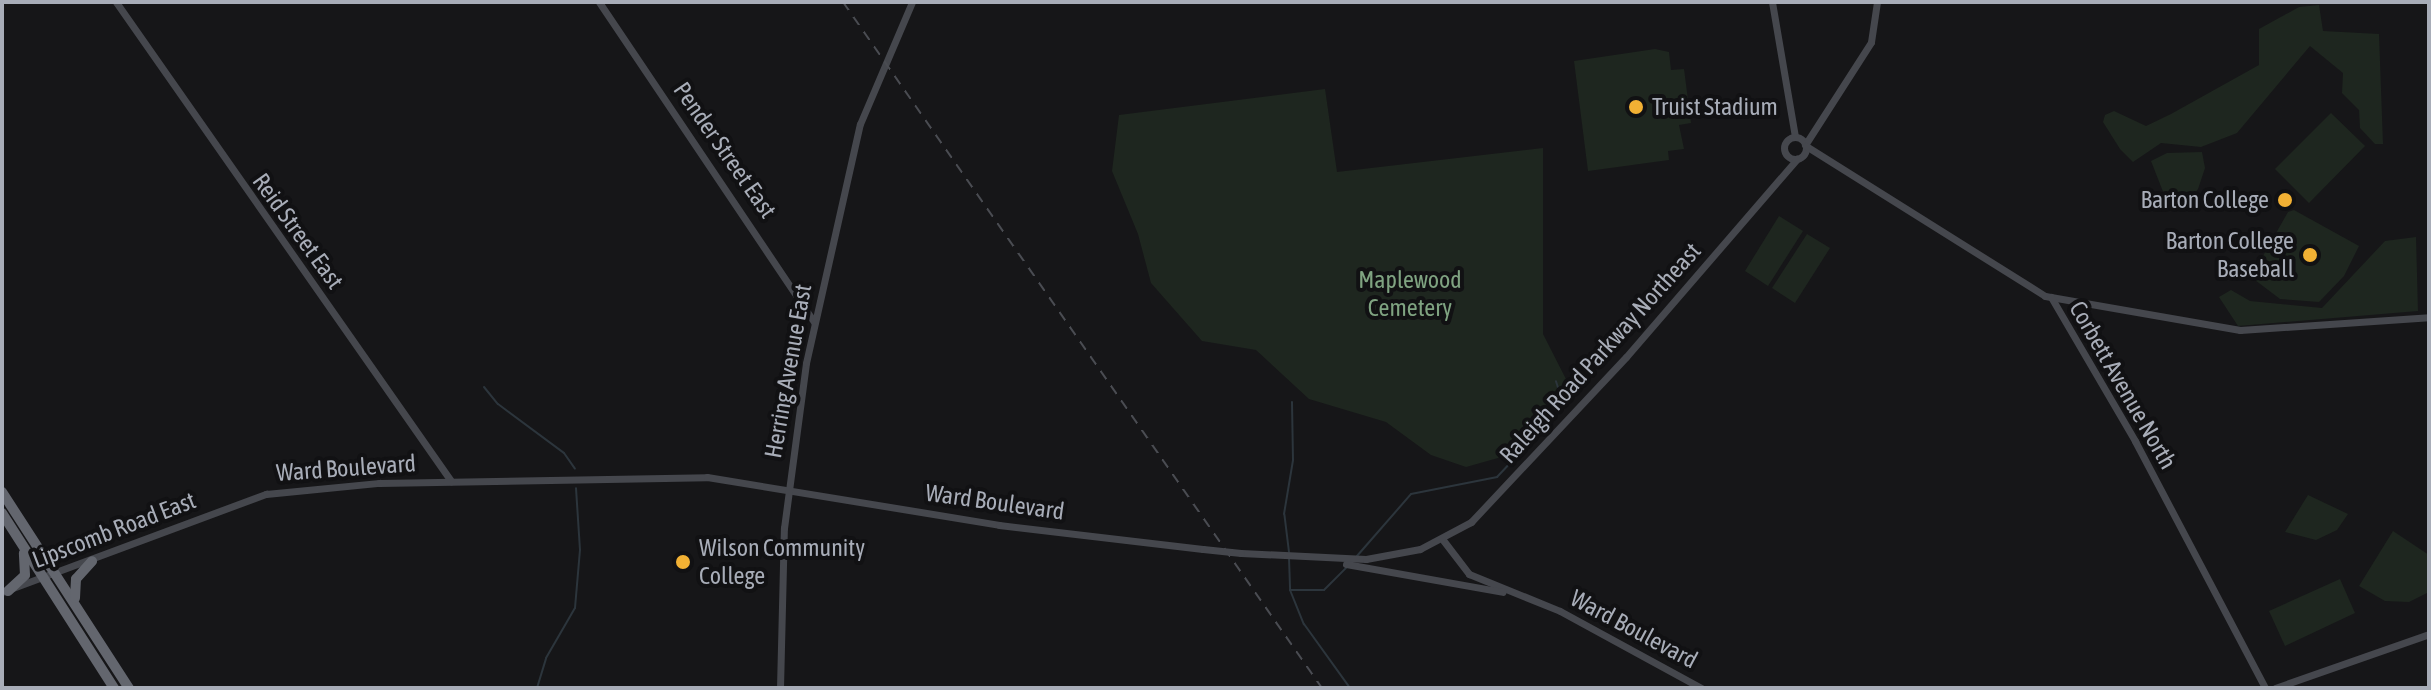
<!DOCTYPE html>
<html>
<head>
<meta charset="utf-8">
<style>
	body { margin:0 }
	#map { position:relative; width:2431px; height:690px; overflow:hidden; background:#161618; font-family:"Asap Condensed",sans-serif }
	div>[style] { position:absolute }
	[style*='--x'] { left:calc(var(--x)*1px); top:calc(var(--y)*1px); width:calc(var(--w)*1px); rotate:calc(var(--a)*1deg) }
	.green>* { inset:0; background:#1e261f }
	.stream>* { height:2px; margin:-1px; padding:0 1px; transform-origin:1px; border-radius:1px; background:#2c353c }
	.secondary>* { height:7px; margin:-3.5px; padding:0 3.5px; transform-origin:3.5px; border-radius:3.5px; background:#45474d }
	.secondary>.ring { margin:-3.5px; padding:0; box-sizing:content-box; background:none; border:7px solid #45474d; border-radius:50% }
	.highway>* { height:10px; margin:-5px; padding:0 5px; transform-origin:5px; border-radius:5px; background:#63666e }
	.rail>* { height:2px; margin-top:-1px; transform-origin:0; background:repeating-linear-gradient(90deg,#4a4c52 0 10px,transparent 0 18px) }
	.secondary-bridge>* { height:7px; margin:-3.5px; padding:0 3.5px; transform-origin:3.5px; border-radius:3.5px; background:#45474d }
	.dots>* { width:22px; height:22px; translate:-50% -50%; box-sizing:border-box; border:4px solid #111113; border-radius:50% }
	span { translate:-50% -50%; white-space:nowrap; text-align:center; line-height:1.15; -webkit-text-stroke:8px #111113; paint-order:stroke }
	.poi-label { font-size:24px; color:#a8adb8 }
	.left { translate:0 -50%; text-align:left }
	.right { translate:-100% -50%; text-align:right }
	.street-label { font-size:24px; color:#a8adb8 }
	.park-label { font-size:24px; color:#7fa381 }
	.frame { position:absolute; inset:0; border:4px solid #a8adb8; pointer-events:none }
</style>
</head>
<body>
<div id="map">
	<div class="green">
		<div style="clip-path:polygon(2319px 5px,2323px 31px,2379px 34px,2383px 144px,2375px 144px,2360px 128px,2359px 110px,2342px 93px,2343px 73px,2310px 46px,2237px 133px,2201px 147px,2161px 143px,2133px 162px,2120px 149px,2103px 122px,2105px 115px,2114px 111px,2146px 126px,2171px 114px,2259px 65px,2259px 29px,2299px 7px)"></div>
		<div style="clip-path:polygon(1655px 49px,1669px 52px,1671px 70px,1684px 69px,1691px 123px,1679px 125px,1684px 149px,1668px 151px,1669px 160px,1588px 171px,1574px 61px)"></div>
		<div style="clip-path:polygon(1325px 89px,1337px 172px,1543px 148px,1543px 334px,1569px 385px,1498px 458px,1466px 467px,1431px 455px,1386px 422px,1309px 399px,1256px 350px,1202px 341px,1151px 283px,1138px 234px,1112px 171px,1119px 115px)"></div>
		<div style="clip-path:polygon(2331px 113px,2365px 146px,2309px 203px,2275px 169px)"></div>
		<div style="clip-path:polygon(2202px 152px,2205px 168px,2198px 189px,2189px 201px,2169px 207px,2151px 161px,2167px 153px)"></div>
		<div style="clip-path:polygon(2294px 210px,2359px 246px,2344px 276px,2319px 302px,2280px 299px,2251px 277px,2288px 212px)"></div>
		<div style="clip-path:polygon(1779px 216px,1803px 231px,1768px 286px,1745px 271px)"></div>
		<div style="clip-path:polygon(1807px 234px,1830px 248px,1795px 303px,1772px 288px)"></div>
		<div style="clip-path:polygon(2416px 237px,2418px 311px,2238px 326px,2219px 297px,2231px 290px,2250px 301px,2322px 308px,2385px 241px)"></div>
		<div style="clip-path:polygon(2308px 495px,2348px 514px,2337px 530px,2316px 540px,2285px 532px)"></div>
		<div style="clip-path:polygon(2393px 531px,2429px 555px,2429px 592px,2409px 602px,2385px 601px,2359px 586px)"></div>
		<div style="clip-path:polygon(2340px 579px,2355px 613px,2285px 646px,2269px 611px)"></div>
	</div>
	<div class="stream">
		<div style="--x:484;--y:387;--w:22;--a:51"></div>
		<div style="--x:498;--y:404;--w:82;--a:36.6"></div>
		<div style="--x:564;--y:453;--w:19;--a:55"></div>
		<div style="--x:1289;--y:552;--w:38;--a:-97"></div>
		<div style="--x:1284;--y:514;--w:55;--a:-80.5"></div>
		<div style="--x:1293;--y:460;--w:58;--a:-91"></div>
		<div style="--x:1357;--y:556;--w:82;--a:-48.9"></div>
		<div style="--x:1411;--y:494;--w:88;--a:-11.2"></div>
		<div style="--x:1497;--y:477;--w:98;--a:-46.7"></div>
		<div style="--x:1564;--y:406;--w:26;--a:-108"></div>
		<div style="--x:1289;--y:558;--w:32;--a:88"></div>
		<div style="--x:1290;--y:590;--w:37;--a:68"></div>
		<div style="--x:1304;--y:624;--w:79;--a:54.3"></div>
		<div style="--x:1290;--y:590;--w:34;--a:0"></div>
		<div style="--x:1324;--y:590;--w:33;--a:-45"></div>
		<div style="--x:537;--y:688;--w:31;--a:-73"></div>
		<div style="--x:546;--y:658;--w:58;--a:-59.9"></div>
		<div style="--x:575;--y:608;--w:58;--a:-85.1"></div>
		<div style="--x:580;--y:550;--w:62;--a:-93.7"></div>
	</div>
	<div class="secondary">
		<div style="--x:116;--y:2;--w:585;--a:55.03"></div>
		<div style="--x:599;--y:2;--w:386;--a:56.1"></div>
		<div style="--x:1772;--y:2;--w:137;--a:80.3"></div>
		<div class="ring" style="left:1784px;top:137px;width:15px;height:15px"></div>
		<div style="--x:1805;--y:145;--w:122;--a:-57.3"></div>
		<div style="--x:1871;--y:42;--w:40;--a:-81.5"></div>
		<div style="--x:1806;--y:146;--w:282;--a:32.1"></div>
		<div style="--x:2045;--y:296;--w:198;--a:9.9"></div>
		<div style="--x:2240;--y:330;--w:189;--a:-3.9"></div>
		<div style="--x:2051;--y:297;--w:167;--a:59.7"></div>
		<div style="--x:2135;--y:441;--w:279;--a:62.2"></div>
		<div style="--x:1443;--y:540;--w:43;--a:52.6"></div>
		<div style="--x:1469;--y:574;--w:98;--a:22.1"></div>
		<div style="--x:1560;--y:611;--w:161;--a:28.6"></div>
		<div style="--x:1241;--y:553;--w:125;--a:2.7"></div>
		<div style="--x:1366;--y:559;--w:55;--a:-10.5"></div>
		<div style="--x:1420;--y:549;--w:58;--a:-27.9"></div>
		<div style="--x:1471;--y:522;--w:226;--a:-46.8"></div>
		<div style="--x:1626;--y:357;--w:262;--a:-49.2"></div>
		<div style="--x:1346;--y:564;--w:159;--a:10.1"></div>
		<div style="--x:2;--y:592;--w:282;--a:-20.4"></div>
		<div style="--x:266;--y:494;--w:114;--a:-5.6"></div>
		<div style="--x:379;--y:483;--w:328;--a:-1"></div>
		<div style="--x:707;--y:477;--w:296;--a:9.3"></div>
		<div style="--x:999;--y:525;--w:205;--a:6.7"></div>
		<div style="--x:780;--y:688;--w:160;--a:-88.6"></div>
		<div style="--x:784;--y:528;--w:166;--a:-82.4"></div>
		<div style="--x:806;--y:363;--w:245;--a:-77.3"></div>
		<div style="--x:860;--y:124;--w:133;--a:-66.9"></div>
		<div style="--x:2275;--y:688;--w:163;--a:-19.3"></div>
	</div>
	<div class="highway">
		<div style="--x:2;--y:492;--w:234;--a:57.1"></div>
		<div style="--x:2;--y:513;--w:208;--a:57.4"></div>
		<div style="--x:8;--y:591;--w:23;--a:-43"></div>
		<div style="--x:25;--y:575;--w:22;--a:-93"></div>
		<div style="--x:75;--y:598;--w:19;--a:-87"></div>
		<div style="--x:76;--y:579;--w:24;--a:-48"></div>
	</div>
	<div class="rail">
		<div style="--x:843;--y:2;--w:837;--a:55.08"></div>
	</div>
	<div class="secondary-bridge">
		<div style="--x:1203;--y:549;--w:38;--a:6"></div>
	</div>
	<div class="dots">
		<div style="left:1636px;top:107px;background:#f2b134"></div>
		<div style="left:2285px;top:200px;background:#f2b134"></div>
		<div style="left:2310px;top:255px;background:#f2b134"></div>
		<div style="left:683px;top:562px;background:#f2b134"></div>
	</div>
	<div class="poi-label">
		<span class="left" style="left:1652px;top:107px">Truist Stadium</span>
		<span class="right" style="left:2269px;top:200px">Barton College</span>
		<span class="right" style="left:2294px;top:255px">Barton College<br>Baseball</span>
		<span class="left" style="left:699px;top:562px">Wilson Community<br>College</span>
	</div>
	<div class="street-label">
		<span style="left:725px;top:150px;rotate:55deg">Pender Street East</span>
		<span style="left:298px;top:231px;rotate:54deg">Reid Street East</span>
		<span style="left:1600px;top:353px;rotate:-48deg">Raleigh Road Parkway Northeast</span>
		<span style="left:788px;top:371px;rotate:-80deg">Herring Avenue East</span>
		<span style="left:2123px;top:385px;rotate:60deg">Corbett Avenue North</span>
		<span style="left:346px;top:468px;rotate:-4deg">Ward Boulevard</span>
		<span style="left:995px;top:502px;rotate:8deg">Ward Boulevard</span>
		<span style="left:114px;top:530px;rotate:-21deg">Lipscomb Road East</span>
		<span style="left:1634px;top:629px;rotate:28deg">Ward Boulevard</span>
	</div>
	<div class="park-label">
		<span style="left:1410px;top:294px">Maplewood<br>Cemetery</span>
	</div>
	<div class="frame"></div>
</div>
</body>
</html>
